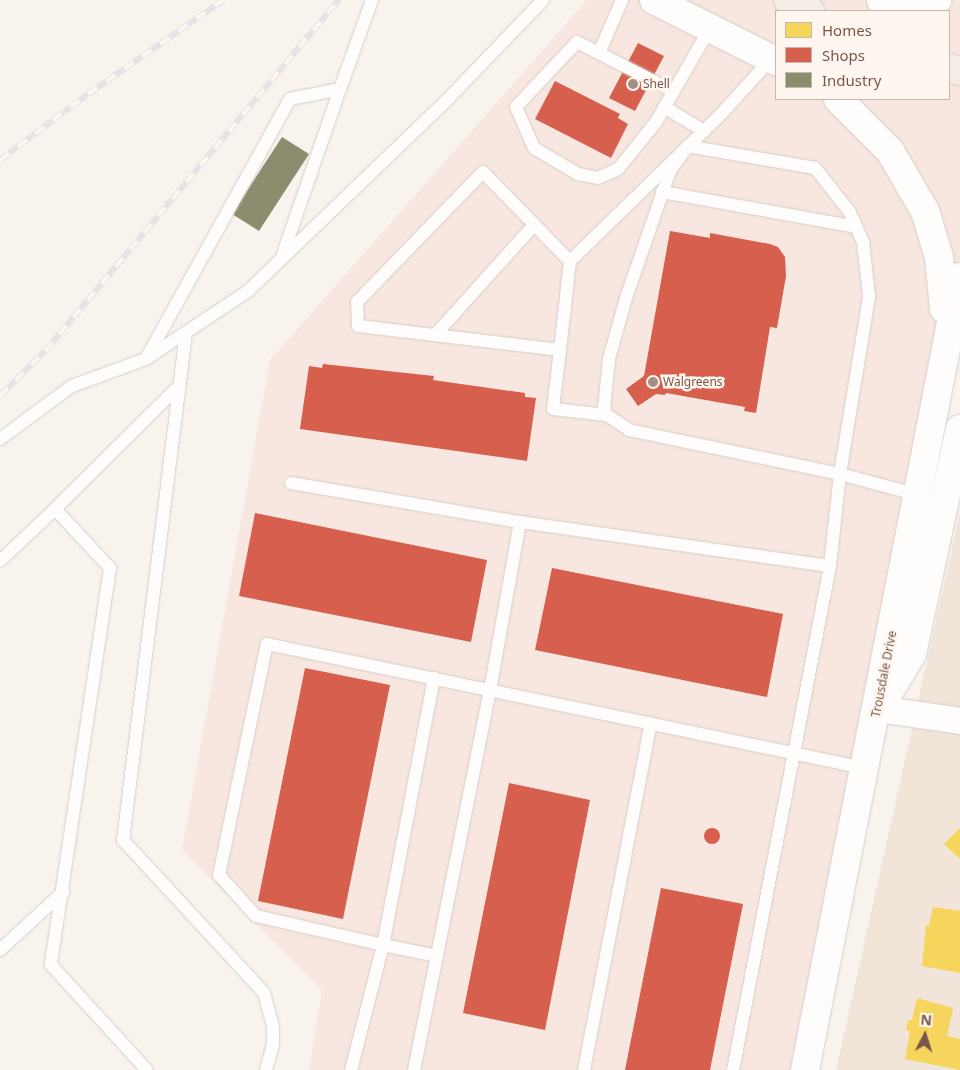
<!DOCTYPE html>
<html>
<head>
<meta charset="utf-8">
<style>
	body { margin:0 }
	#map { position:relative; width:960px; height:1070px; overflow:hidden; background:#f8f3ed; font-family:"Noto Sans",sans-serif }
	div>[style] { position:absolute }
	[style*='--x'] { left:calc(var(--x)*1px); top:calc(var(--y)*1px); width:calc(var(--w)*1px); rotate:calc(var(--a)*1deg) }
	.residential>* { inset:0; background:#f1e5da }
	.commercial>* { inset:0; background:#f8e7e0 }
	.homes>* { inset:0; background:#f6d55c }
	.shops>* { inset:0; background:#d6604d }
	.round { border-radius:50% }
	.industry>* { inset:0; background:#8c8c6e }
	.roads { filter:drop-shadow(0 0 1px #d7cec9) drop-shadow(0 0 1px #d7cec9) }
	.lane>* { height:12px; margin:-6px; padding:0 6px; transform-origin:6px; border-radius:6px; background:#fefdfc }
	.street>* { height:26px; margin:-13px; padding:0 13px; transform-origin:13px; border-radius:13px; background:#fefdfc }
	.secondary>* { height:28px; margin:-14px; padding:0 14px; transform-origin:14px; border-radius:14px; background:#fefdfc }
	.primary>* { height:28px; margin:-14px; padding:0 14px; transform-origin:14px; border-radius:14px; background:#f3ede6 }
	.rail>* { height:5.5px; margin-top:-2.75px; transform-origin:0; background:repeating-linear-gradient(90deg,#fff7ef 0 11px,#e5e3e5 0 22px); box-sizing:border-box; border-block:1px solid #e5e3e5 }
	.dots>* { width:14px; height:14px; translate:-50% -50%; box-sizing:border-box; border:2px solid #fff7ef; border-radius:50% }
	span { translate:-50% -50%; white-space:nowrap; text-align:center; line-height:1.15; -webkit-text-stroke:5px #fff7ef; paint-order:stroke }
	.poi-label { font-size:12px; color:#78574a }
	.left { translate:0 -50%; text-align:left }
	.street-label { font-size:12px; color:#78574a }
	.legend { position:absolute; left:775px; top:10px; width:175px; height:90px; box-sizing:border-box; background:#fff7ef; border:1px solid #c9b7ad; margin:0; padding:6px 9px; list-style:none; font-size:15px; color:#78574a }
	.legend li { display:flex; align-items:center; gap:10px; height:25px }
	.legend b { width:25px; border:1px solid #c9b7ad }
	.north { position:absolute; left:900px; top:1010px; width:50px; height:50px; -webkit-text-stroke:4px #fff7ef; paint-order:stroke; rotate:5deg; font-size:14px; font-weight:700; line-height:20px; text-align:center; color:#78574a }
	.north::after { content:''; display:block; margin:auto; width:18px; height:22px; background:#78574a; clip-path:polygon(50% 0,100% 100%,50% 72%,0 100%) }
</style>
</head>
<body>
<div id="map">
	<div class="residential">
		<div style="clip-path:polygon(960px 513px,960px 1070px,836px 1070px)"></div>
	</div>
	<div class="commercial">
		<div style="clip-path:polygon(evenodd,587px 0,960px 0,960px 277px,805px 1070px,309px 1070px,322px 990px,182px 850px,270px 360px,587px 0,776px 11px,949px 11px,949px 99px,776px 99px,776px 11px)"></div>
	</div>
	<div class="homes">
		<div style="clip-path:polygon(960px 828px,960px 859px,944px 844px)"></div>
		<div style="clip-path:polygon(933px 907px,960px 911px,960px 973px,922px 966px,926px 925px,929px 926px)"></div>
		<div style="clip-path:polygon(917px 998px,953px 1008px,947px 1036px,960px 1039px,960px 1070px,905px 1059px,910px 1031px,906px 1030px,908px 1020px,912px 1020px)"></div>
	</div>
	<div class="shops">
		<div style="clip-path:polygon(638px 43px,664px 56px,635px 111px,609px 98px)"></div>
		<div style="clip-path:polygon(555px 81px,620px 114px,618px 118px,628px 124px,611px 158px,535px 119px)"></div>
		<div style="clip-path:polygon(670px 231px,710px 238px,710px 233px,770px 244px,778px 247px,785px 257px,786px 276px,777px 328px,770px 327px,756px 413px,744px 411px,745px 407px,666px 393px,665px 395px,656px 394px,638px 406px,626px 389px,644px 376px)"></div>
		<div style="clip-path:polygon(323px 364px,434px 376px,433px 380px,525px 393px,525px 397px,536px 398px,527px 461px,300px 429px,309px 366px,322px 368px)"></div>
		<div style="clip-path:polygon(255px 513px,487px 560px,471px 642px,239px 596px)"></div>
		<div style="clip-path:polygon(552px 568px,783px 614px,767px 697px,535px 650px)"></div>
		<div style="clip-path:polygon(305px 668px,390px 685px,343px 919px,258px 901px)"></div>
		<div style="clip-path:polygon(509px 783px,590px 800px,545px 1030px,463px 1013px)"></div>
		<div class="round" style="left:704px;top:828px;width:16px;height:16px"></div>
		<div style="clip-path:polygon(661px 888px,743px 904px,710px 1070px,625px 1070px)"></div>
	</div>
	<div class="industry">
		<div style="clip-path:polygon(282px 137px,309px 154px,259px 231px,232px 214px)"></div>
	</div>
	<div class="roads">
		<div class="lane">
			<div style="--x:599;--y:53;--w:58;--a:-66.5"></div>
			<div style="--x:340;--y:89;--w:95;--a:-70.2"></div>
			<div style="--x:673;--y:91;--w:108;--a:-153"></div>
			<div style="--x:577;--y:42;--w:89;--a:133.2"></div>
			<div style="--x:516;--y:107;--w:45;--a:66.3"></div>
			<div style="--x:534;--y:148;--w:51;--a:30.6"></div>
			<div style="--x:578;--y:174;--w:20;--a:11"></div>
			<div style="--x:598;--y:178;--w:22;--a:-24"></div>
			<div style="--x:618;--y:169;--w:60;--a:-51"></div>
			<div style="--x:656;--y:122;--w:108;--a:-60.1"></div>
			<div style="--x:664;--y:107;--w:47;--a:31"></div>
			<div style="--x:662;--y:192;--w:198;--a:10.2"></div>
			<div style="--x:570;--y:261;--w:212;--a:-44.2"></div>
			<div style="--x:722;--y:113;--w:73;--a:-47.8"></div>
			<div style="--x:186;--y:333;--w:511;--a:97.08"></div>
			<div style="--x:123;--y:840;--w:208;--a:47.3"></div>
			<div style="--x:264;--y:993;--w:35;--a:75"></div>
			<div style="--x:273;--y:1027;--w:18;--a:90"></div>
			<div style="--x:273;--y:1045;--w:26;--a:106"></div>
			<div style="--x:435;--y:335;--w:148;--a:-48"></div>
			<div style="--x:560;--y:350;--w:203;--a:-173.2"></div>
			<div style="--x:358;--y:326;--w:24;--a:-92"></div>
			<div style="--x:357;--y:302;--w:181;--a:-45.9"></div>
			<div style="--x:483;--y:172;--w:124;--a:45.7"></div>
			<div style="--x:570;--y:261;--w:90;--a:96.4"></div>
			<div style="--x:560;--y:350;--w:59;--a:96.8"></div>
			<div style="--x:553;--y:409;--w:54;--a:6.3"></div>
			<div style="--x:147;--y:357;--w:295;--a:-61"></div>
			<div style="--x:290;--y:99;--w:51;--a:-11.3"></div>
			<div style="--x:340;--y:89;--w:175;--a:109.1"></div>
			<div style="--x:0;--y:439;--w:89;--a:-36.4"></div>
			<div style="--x:72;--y:386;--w:79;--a:-20"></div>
			<div style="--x:146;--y:359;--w:123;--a:-33.7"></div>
			<div style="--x:248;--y:291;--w:273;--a:-43.8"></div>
			<div style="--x:445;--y:102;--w:141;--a:-46.1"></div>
			<div style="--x:291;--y:483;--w:232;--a:9.7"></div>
			<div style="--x:520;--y:522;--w:171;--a:100.1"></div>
			<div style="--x:490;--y:690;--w:388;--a:101.3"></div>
			<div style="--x:55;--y:509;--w:175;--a:-44.8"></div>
			<div style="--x:520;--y:522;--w:313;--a:8.1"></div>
			<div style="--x:830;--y:566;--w:513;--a:100.89"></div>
			<div style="--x:0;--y:561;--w:76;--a:-43.4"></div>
			<div style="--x:55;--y:509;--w:81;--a:47"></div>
			<div style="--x:110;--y:568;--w:401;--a:98.5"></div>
			<div style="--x:51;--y:965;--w:142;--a:47.6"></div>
			<div style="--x:830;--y:566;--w:93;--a:-83.8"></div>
			<div style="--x:840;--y:474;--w:180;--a:-80.7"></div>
			<div style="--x:869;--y:296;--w:54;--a:-96.3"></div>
			<div style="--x:863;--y:242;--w:34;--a:-114"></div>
			<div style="--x:849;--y:211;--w:55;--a:-128.3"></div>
			<div style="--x:815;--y:168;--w:129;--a:-170.2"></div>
			<div style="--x:688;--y:146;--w:31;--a:126"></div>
			<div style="--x:670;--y:171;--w:134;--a:109.1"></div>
			<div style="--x:626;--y:298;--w:63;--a:105.6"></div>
			<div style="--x:609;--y:359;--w:49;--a:95.8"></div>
			<div style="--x:604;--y:408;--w:8;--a:67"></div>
			<div style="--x:607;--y:415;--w:27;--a:34"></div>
			<div style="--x:629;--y:430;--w:216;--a:11.8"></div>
			<div style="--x:840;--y:474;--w:82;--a:14.9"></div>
			<div style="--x:434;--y:678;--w:272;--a:100.8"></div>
			<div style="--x:383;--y:945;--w:55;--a:11.5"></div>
			<div style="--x:0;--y:950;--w:86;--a:-42.6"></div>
			<div style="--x:351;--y:1070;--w:129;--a:-75.6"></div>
			<div style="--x:383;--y:945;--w:130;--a:-167.1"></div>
			<div style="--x:256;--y:916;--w:55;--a:-132.1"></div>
			<div style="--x:219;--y:875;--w:236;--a:-78.3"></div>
			<div style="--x:267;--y:644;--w:610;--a:11.73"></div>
			<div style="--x:584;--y:1070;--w:353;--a:-79.1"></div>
		</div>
		<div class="street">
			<div style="--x:878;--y:709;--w:83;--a:8.3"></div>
		</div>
		<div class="secondary">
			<div style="--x:654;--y:0;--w:136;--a:26.6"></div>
			<div style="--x:881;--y:0;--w:31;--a:11"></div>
			<div style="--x:911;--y:6;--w:27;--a:-13"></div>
			<div style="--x:838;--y:99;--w:74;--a:45"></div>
			<div style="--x:890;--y:151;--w:69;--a:59.7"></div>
			<div style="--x:925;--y:211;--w:48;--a:73.1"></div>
			<div style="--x:939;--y:257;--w:52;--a:84.5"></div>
			<div style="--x:887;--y:695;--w:48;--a:-58.6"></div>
			<div style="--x:912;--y:654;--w:230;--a:-78"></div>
			<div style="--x:805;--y:1070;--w:808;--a:-78.94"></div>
		</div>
		<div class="primary">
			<div style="--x:788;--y:0;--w:25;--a:27"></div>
			<div style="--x:949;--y:68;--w:11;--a:15"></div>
		</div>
	</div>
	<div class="rail">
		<div style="--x:0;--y:1;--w:1;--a:-90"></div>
		<div style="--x:0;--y:160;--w:110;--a:-36.9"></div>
		<div style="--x:88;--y:94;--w:165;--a:-34.8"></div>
		<div style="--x:0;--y:396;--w:64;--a:-45"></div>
		<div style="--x:45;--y:351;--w:458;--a:-50.1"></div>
	</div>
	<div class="dots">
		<div style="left:633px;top:84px;background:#a58e83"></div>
		<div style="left:653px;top:382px;background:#a58e83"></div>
	</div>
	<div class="poi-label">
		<span class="left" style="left:643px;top:84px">Shell</span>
		<span class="left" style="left:663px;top:382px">Walgreens</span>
	</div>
	<div class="street-label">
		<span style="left:884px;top:674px;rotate:-79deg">Trousdale Drive</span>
	</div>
	<ul class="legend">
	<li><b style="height:14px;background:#f6d55c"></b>Homes</li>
	<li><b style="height:14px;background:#d6604d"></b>Shops</li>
	<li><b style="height:14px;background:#8c8c6e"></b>Industry</li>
	</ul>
	<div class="north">N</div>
</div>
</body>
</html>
